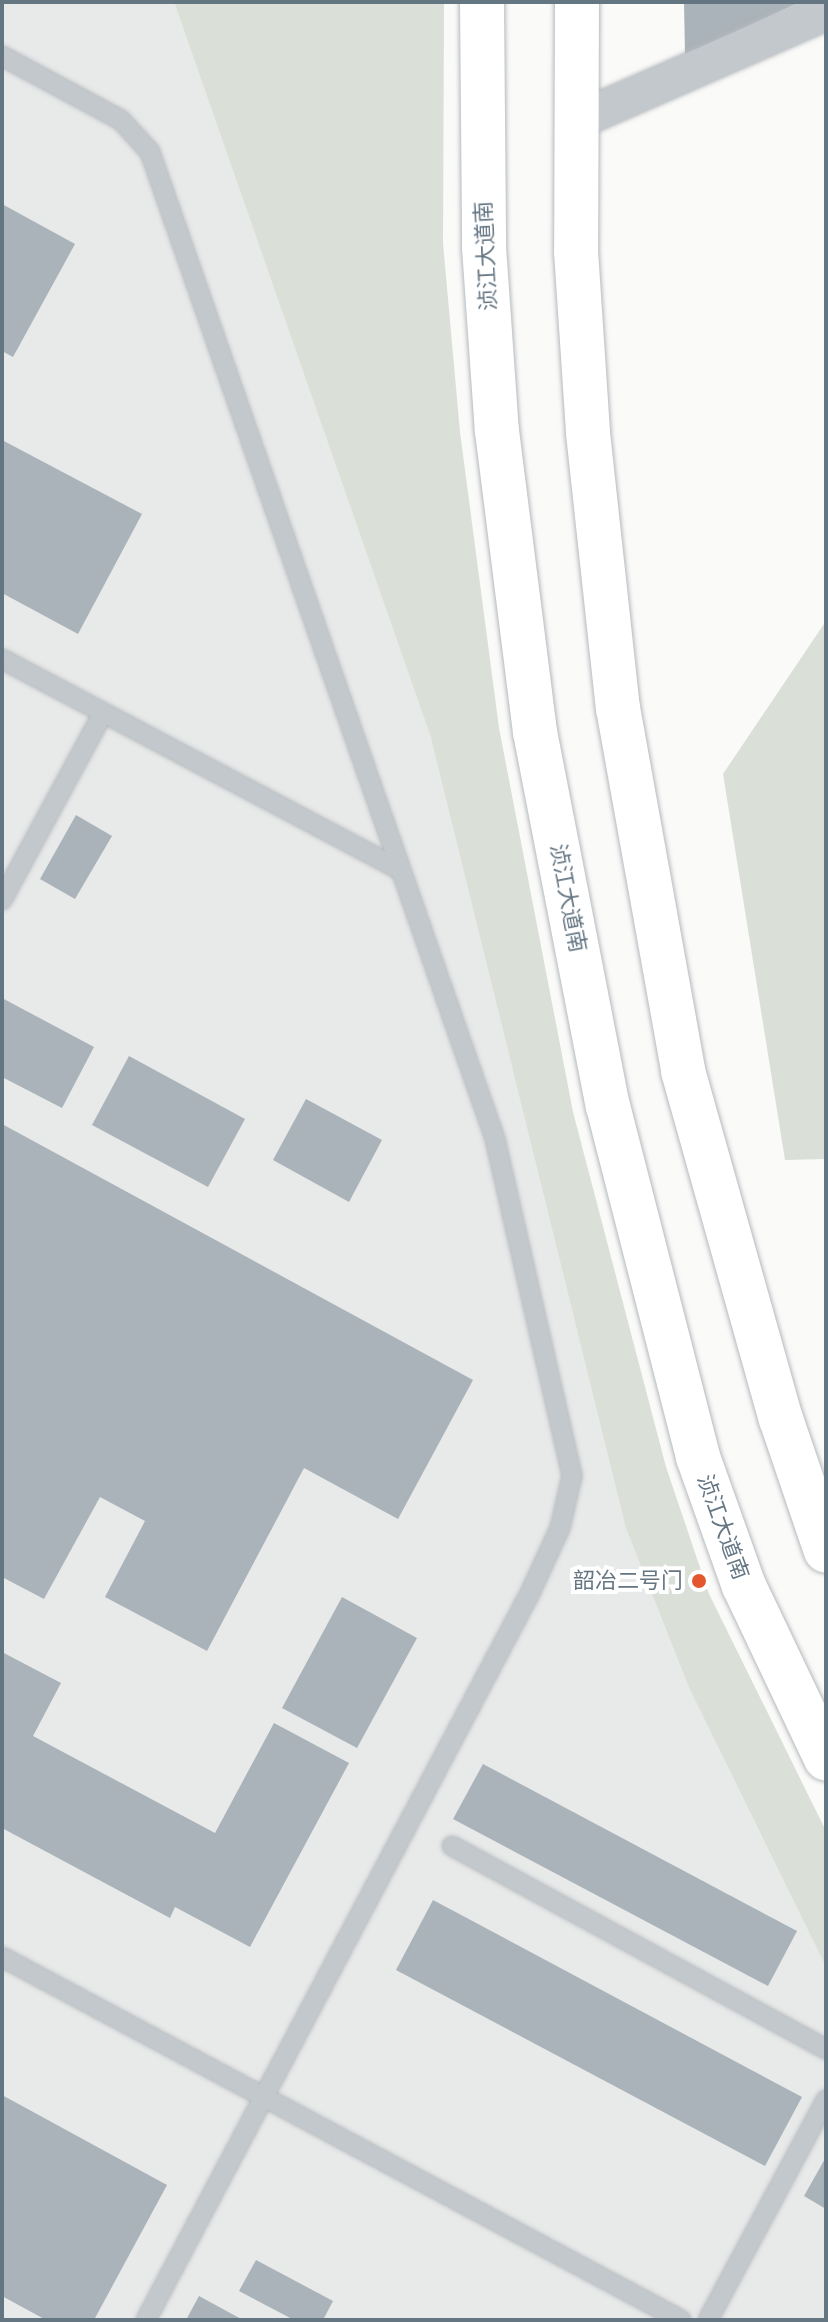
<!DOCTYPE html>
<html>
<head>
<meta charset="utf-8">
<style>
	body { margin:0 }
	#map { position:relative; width:828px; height:2322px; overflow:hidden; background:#fafaf8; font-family:"Titillium Web","Noto Sans SC",sans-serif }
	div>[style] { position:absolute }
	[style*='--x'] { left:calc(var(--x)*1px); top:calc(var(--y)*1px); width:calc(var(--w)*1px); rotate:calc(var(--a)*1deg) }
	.built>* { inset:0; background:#e8e9e9 }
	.green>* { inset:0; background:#dadfd7 }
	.building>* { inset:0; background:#aab3b9 }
	.roads { filter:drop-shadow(0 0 2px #b5babe) drop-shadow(0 0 2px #b5babe) }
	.service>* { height:18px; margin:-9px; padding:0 9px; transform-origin:9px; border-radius:9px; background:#c3c8cc }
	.minor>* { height:36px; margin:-18px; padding:0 18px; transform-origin:18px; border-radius:18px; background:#c3c8cc }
	.primary>* { height:44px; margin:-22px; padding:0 22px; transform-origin:22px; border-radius:22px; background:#fff }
	.dots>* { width:22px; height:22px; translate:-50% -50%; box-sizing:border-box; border:4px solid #fff; border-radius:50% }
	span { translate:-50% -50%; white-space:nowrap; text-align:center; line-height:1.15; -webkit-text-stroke:8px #fff; paint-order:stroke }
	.street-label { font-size:22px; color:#657683 }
	.poi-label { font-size:22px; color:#657683 }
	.right { translate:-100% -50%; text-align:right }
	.frame { position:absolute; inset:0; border:4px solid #657683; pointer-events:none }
</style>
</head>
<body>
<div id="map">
	<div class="built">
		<div style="clip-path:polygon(2px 2px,174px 2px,431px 738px,691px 1692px,826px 1967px,826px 2320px,2px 2320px)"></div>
	</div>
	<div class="green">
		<div style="clip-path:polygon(174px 2px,444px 2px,443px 243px,460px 432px,499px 728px,573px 1112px,666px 1467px,709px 1594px,826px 1831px,826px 1967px,691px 1692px,626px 1528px,431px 738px)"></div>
		<div style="clip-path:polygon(826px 621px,826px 1159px,785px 1160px,723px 774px)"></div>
	</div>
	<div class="building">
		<div style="clip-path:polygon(684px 2px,800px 2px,685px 55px)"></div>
		<div style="clip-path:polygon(2px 204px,75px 244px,13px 357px,2px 351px)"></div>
		<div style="clip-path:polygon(2px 440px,142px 514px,78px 634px,2px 593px)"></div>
		<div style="clip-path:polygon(76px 815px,112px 836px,75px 899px,40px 879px)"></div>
		<div style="clip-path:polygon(2px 998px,94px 1047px,62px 1108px,2px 1077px)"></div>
		<div style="clip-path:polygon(129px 1056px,245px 1119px,208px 1187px,92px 1125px)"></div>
		<div style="clip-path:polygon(306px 1099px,382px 1140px,349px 1202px,273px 1160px)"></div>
		<div style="clip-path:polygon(2px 1124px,473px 1380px,398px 1519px,304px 1468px,207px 1651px,105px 1597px,145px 1521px,100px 1497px,44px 1599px,2px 1577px)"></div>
		<div style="clip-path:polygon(342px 1597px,417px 1638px,357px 1748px,282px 1708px)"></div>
		<div style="clip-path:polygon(2px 1652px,61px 1683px,33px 1736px,215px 1833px,274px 1723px,349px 1763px,250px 1947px,175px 1907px,170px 1918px,2px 1828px)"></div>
		<div style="clip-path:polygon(483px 1764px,797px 1931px,768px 1986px,453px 1819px)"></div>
		<div style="clip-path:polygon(433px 1900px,802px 2097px,765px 2166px,396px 1970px)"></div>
		<div style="clip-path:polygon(2px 2095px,167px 2185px,94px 2320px,46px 2320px,2px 2296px)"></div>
		<div style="clip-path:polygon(826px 2157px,826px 2209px,804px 2196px)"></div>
		<div style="clip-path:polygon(256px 2260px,333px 2301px,323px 2320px,294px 2320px,239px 2291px)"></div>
		<div style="clip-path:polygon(199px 2296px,243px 2320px,186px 2320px)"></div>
	</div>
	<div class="roads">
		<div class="service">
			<div style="--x:2;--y:56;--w:135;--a:28.3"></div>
			<div style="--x:121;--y:120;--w:43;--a:47.8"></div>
			<div style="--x:150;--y:152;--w:1046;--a:70.73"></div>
			<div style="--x:495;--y:1139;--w:346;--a:77.1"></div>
			<div style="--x:572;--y:1476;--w:53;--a:103"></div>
			<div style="--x:560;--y:1528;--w:74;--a:114.8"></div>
			<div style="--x:529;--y:1595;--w:820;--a:117.85"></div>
			<div style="--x:2;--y:659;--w:451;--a:27.9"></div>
			<div style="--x:2;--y:900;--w:213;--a:-61.6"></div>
			<div style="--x:452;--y:1846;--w:426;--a:28.5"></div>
			<div style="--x:2;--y:1957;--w:770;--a:28.13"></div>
			<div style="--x:708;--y:2320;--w:250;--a:-61.8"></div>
		</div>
		<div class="minor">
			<div style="--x:576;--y:121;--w:273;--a:-23.6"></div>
		</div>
		<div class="primary">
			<div style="--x:482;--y:2;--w:245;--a:89.5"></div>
			<div style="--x:484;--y:247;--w:184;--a:86"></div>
			<div style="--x:497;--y:431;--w:303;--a:82.8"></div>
			<div style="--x:535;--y:732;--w:381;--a:79"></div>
			<div style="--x:608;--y:1106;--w:362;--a:75.6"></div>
			<div style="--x:698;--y:1457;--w:137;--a:70.4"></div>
			<div style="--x:744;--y:1586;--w:191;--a:64.6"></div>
			<div style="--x:577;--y:2;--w:249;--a:90.2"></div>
			<div style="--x:576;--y:251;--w:182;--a:86.2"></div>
			<div style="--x:588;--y:433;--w:277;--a:83.8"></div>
			<div style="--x:618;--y:708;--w:369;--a:79.8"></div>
			<div style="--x:683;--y:1071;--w:362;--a:74.3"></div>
			<div style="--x:781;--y:1419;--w:139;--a:71.2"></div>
		</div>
	</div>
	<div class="dots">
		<div style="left:699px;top:1581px;background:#e4572e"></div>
	</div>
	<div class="street-label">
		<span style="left:486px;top:256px;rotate:-93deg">浈江大道南</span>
		<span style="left:568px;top:898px;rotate:79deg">浈江大道南</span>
		<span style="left:723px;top:1527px;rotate:70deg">浈江大道南</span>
	</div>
	<div class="poi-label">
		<span class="right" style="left:683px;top:1581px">韶冶二号门</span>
	</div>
	<div class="frame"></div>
</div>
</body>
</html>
